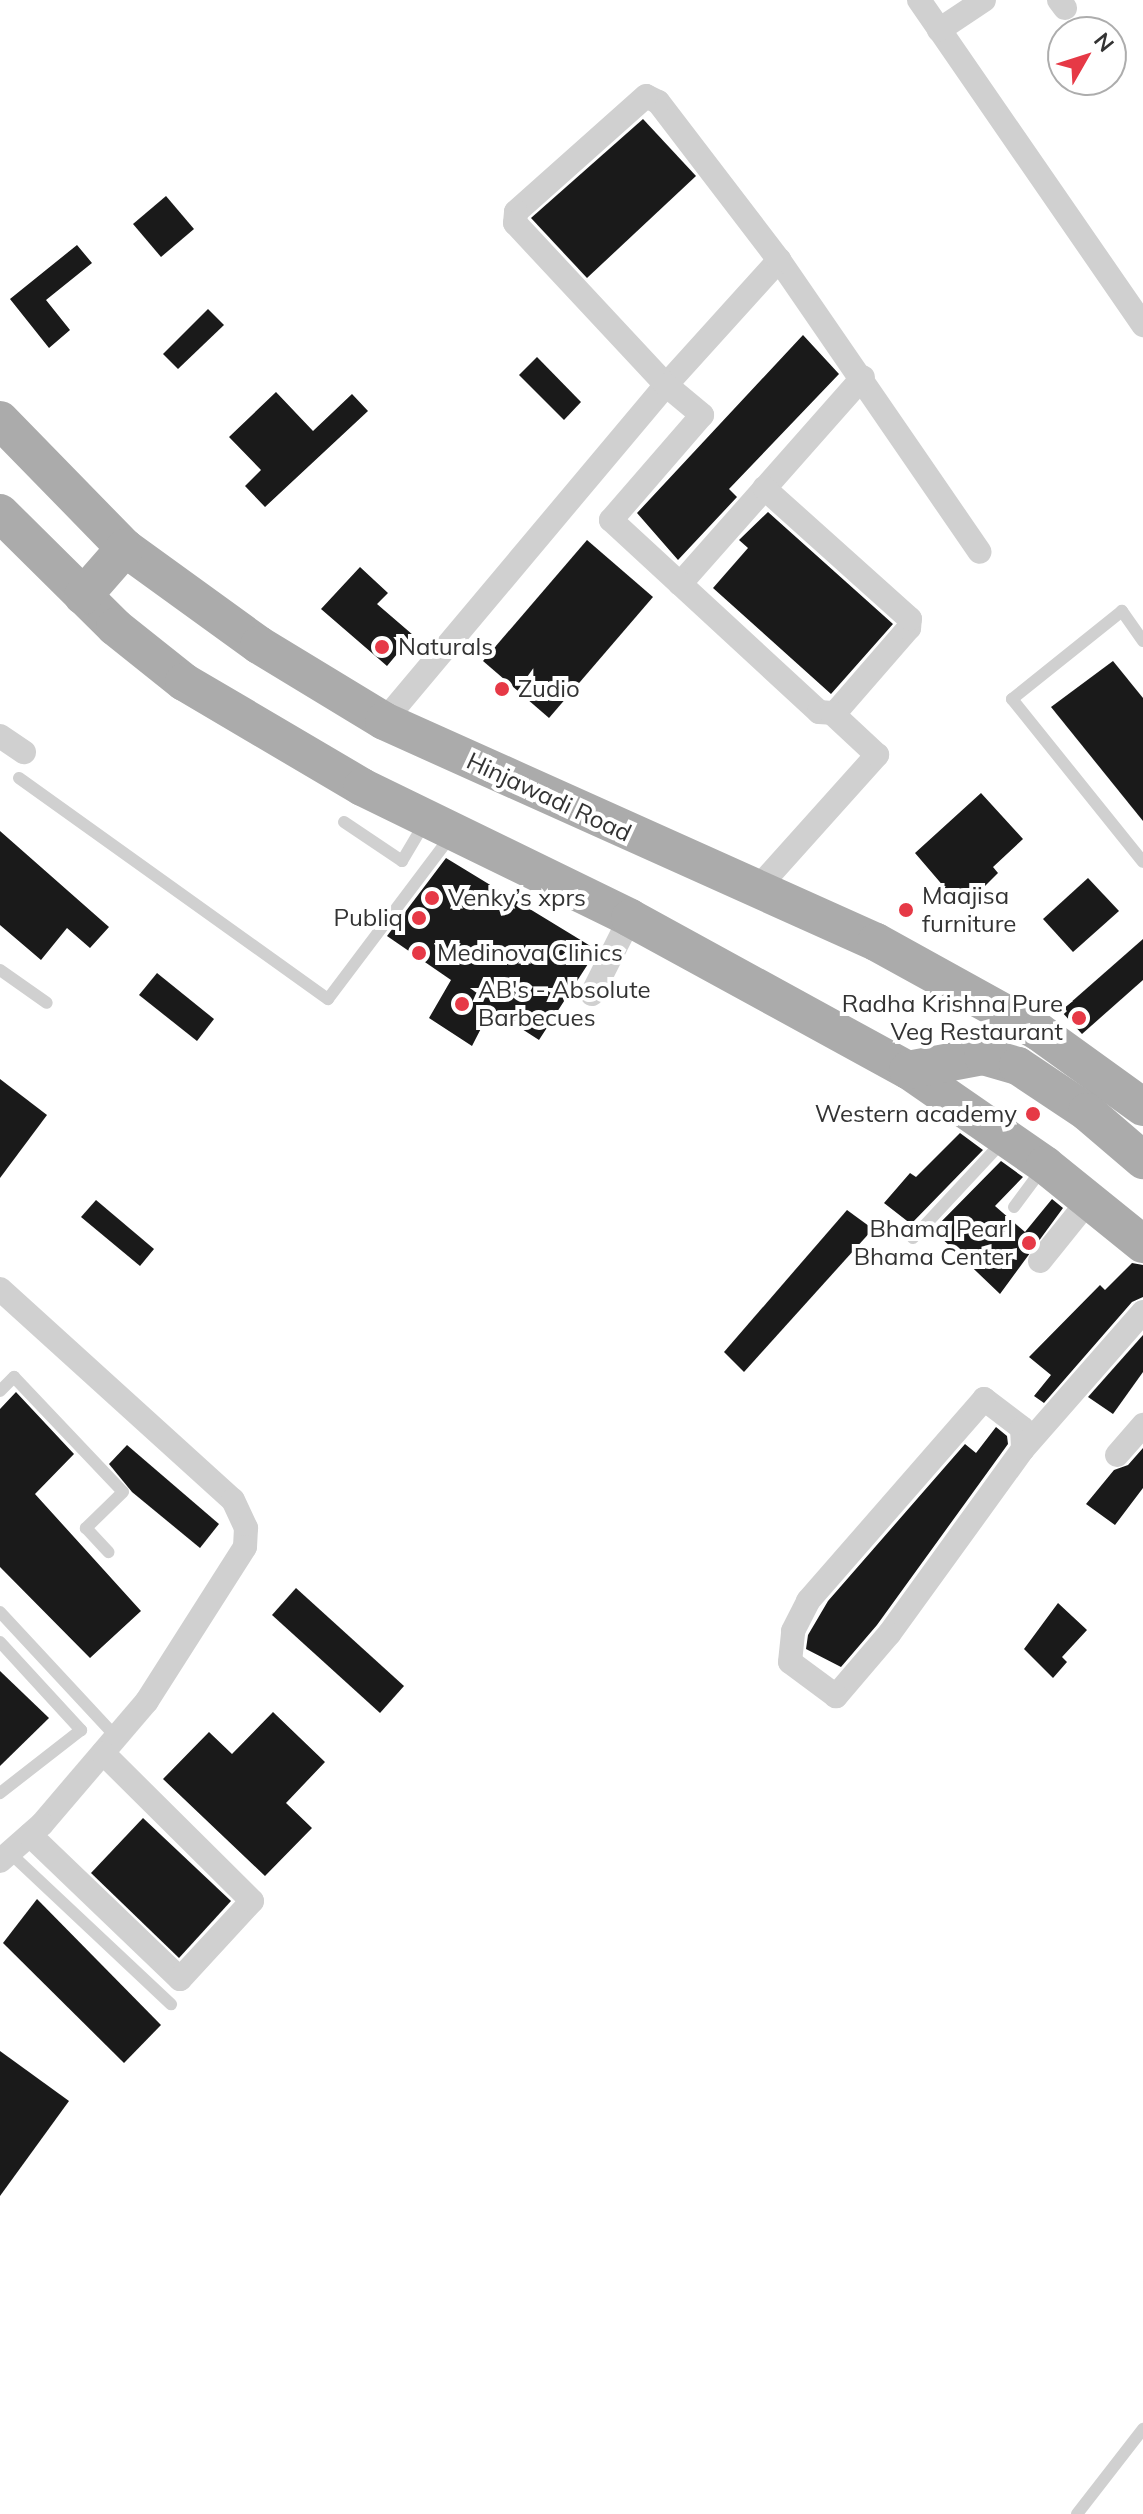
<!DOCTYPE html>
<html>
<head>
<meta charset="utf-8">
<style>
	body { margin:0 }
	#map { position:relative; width:1143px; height:2514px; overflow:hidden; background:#fff; font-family:Mulish,sans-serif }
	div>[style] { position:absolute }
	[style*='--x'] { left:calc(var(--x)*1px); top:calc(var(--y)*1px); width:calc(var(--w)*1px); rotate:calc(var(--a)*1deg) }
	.building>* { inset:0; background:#1a1a1a }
	.lane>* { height:12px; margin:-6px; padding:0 6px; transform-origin:6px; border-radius:6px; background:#d0d0d0 }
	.street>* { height:24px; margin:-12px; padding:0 12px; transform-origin:12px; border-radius:12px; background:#d0d0d0 }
	.primary>* { height:38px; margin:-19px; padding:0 19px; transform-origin:19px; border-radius:19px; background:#ababab }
	.dots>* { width:22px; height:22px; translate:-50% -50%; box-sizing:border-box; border:4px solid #fff; border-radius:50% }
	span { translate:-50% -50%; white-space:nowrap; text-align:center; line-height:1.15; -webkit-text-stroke:8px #fff; paint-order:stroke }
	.poi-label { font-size:24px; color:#333 }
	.left { translate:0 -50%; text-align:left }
	.right { translate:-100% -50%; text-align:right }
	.street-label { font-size:24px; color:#333 }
	.north { position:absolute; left:1047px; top:16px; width:80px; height:80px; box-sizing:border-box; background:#fff; border:2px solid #adadad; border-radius:50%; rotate:51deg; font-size:22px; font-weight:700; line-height:32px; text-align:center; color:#333 }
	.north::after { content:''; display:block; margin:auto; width:28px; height:36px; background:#e63946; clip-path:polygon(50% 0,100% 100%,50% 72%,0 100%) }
</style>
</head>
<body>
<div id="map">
	<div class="building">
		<div style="clip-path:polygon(643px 119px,696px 176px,587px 278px,531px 218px)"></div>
		<div style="clip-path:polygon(166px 196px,194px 229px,161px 257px,133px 224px)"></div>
		<div style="clip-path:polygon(77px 245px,92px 263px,46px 300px,70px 330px,49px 348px,10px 299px)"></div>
		<div style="clip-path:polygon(208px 309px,224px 325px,178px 369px,163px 354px)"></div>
		<div style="clip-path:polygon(803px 335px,839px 374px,729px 489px,737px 497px,678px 560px,637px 513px)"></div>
		<div style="clip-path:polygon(537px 357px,581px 402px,564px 420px,519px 375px)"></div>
		<div style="clip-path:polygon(276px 392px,313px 431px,352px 394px,368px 411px,265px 507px,245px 486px,261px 470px,229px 437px)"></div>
		<div style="clip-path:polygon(768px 512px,893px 624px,831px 694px,713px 588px,748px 548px,739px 540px)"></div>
		<div style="clip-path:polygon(587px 540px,653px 597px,549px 718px,483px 661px)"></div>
		<div style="clip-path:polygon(360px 567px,388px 593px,377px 604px,413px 635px,387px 666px,321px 609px)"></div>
		<div style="clip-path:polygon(1113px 661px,1143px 698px,1143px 821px,1051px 707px)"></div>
		<div style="clip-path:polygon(981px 793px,1023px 839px,993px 867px,998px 873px,976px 895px,945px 888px,915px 853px)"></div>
		<div style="clip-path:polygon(0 831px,109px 927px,90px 948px,67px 928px,41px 960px,0 925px)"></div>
		<div style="clip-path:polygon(446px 858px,597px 950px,539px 1040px,491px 1009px,472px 1046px,429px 1018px,451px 980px,387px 936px)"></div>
		<div style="clip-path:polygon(1088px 878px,1119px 911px,1073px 952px,1043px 919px)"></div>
		<div style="clip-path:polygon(1143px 939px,1143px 980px,1082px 1034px,1061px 1011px)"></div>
		<div style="clip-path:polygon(157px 973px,214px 1019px,197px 1041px,139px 995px)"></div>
		<div style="clip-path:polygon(0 1079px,47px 1115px,0 1178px)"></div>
		<div style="clip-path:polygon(960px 1133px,983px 1150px,911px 1224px,884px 1203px,910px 1173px,916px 1177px)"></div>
		<div style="clip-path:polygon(1001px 1161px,1023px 1177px,995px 1206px,1025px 1232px,1052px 1199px,1063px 1208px,1000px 1294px,933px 1230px)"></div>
		<div style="clip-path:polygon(96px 1200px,154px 1249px,140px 1266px,81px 1217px)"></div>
		<div style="clip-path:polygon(847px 1210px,873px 1229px,744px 1372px,724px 1352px)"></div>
		<div style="clip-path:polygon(1132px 1263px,1143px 1265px,1143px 1297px,1132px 1302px,1044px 1403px,1034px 1396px,1051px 1375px,1029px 1357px,1100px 1285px,1105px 1290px)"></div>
		<div style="clip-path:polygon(1143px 1335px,1143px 1372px,1113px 1414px,1088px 1397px)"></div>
		<div style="clip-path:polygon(16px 1392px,74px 1454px,35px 1494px,141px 1611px,90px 1658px,0 1567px,0 1409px)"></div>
		<div style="clip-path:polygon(996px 1427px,1007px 1436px,1008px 1444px,877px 1625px,841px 1667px,806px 1649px,808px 1635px,828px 1601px,965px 1444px,976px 1453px)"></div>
		<div style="clip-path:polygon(127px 1445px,219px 1524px,200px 1548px,132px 1492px,109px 1464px)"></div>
		<div style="clip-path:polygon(1143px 1448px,1143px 1488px,1115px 1525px,1086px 1504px,1114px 1470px,1128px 1465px)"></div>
		<div style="clip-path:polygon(296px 1588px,404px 1686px,380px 1713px,272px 1615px)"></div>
		<div style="clip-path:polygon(1058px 1603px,1087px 1630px,1062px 1657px,1067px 1662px,1053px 1678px,1024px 1649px)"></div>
		<div style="clip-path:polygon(0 1671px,49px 1718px,0 1766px)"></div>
		<div style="clip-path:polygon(273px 1712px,325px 1762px,286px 1803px,312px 1828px,265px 1876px,163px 1779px,209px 1732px,232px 1754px)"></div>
		<div style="clip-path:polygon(143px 1818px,231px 1901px,179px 1958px,91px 1873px)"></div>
		<div style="clip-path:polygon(37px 1899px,161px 2025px,124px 2063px,3px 1943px)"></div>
		<div style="clip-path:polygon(0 2051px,69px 2101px,0 2196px)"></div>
	</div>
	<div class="lane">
		<div style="--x:1143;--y:641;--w:37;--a:-125"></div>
		<div style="--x:1122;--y:611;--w:141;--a:141.3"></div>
		<div style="--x:1012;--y:699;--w:209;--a:51.2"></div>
		<div style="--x:19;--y:778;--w:380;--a:35.6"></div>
		<div style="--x:328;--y:999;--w:203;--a:-53"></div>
		<div style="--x:344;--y:822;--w:70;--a:33.9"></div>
		<div style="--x:402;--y:861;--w:43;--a:-59.3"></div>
		<div style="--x:0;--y:970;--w:57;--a:35.1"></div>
		<div style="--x:1014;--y:1207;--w:49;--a:-53.4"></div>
		<div style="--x:913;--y:1238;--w:132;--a:-47.1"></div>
		<div style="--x:0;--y:1391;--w:20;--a:-45"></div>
		<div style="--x:14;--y:1377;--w:158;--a:46.5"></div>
		<div style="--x:123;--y:1492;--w:52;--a:135.8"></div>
		<div style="--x:86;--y:1528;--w:33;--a:47"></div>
		<div style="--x:0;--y:1612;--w:171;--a:47.1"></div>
		<div style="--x:0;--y:1642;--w:120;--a:47.4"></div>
		<div style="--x:81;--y:1730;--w:103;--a:142.1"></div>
		<div style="--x:10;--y:1853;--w:221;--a:43.2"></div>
		<div style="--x:1077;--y:2514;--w:108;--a:-52.2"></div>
	</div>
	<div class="street">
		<div style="--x:919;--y:0;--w:395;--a:55.4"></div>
		<div style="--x:1059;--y:0;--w:10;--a:53"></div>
		<div style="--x:939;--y:30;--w:54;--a:-33.7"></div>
		<div style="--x:779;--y:260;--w:354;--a:55.5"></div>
		<div style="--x:680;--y:584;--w:276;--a:-48.5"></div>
		<div style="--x:384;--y:721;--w:439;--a:-50"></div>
		<div style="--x:666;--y:385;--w:169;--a:-47.9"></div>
		<div style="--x:779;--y:260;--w:199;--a:-127.4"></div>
		<div style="--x:658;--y:102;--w:13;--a:-153"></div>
		<div style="--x:646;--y:96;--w:174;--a:138.3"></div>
		<div style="--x:516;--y:212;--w:11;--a:95"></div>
		<div style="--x:515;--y:223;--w:221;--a:47"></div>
		<div style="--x:666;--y:385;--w:47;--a:39.8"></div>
		<div style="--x:702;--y:415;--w:139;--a:130.9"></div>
		<div style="--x:611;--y:520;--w:283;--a:42.7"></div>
		<div style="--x:819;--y:712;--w:16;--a:4"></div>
		<div style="--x:835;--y:713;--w:113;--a:-49"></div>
		<div style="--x:909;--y:628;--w:9;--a:-84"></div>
		<div style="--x:910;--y:619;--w:196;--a:-138.1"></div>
		<div style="--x:0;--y:736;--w:29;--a:34"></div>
		<div style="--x:755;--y:891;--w:183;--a:-48.1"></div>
		<div style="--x:877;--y:755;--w:62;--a:-137"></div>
		<div style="--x:592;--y:994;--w:85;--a:-63.4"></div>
		<div style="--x:1040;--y:1261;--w:78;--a:-51.2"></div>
		<div style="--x:0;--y:1289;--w:314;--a:42.2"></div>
		<div style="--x:233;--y:1500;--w:31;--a:65"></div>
		<div style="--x:246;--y:1528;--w:19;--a:93"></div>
		<div style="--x:245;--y:1547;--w:183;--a:122.5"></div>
		<div style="--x:147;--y:1701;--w:162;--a:130.5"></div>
		<div style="--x:42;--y:1824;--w:56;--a:138.6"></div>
		<div style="--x:984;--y:1399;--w:48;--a:37.3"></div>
		<div style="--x:1022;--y:1428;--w:21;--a:87"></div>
		<div style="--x:1023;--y:1449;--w:228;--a:125.9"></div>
		<div style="--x:889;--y:1634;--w:82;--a:130.5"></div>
		<div style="--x:836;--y:1696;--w:57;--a:-143.5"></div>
		<div style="--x:790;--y:1662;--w:31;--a:-84"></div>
		<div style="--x:793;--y:1631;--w:34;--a:-63"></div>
		<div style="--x:808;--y:1601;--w:268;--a:-48.9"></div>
		<div style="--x:1023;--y:1449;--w:182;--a:-48.8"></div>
		<div style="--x:1117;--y:1455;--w:40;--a:-49"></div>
		<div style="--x:30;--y:1835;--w:208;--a:43.8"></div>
		<div style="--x:180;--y:1979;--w:106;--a:-47.3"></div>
		<div style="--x:252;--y:1901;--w:210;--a:-135.2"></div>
	</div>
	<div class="primary">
		<div style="--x:0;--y:420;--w:179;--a:45.7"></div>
		<div style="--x:125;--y:548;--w:165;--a:35.9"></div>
		<div style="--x:259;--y:645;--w:146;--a:31.3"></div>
		<div style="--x:384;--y:721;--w:539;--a:24.19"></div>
		<div style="--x:876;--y:942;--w:186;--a:28.9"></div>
		<div style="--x:1039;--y:1032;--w:128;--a:35.8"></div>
		<div style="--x:0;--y:513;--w:162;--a:44.7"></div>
		<div style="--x:115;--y:627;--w:88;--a:38.6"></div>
		<div style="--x:184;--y:682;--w:207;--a:30.5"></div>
		<div style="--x:362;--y:787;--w:298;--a:26"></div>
		<div style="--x:630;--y:918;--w:317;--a:28.7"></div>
		<div style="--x:908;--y:1070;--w:167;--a:34.7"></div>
		<div style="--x:1045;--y:1165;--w:126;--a:38.9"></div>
		<div style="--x:83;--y:596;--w:64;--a:-48.8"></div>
		<div style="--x:908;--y:1070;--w:76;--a:-10.6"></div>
		<div style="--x:983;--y:1056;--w:36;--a:16"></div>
		<div style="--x:1018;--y:1066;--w:83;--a:33.7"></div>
		<div style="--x:1087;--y:1112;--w:74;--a:40.6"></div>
	</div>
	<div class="dots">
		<div style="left:382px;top:647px;background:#e63946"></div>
		<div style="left:502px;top:689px;background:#e63946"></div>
		<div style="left:432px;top:898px;background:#e63946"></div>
		<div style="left:906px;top:910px;background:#e63946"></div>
		<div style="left:419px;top:918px;background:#e63946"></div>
		<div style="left:419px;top:953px;background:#e63946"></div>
		<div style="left:462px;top:1004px;background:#e63946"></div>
		<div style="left:1079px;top:1018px;background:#e63946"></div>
		<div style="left:1033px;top:1114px;background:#e63946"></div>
		<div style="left:1029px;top:1243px;background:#e63946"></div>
	</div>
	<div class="poi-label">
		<span class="left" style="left:398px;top:647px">Naturals</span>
		<span class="left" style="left:518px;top:689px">Zudio</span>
		<span class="left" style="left:922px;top:910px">Maajisa<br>furniture</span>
		<span class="left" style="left:448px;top:898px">Venky’s xprs</span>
		<span class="right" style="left:403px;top:918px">Publiq</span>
		<span class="left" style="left:437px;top:953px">Medinova Clinics</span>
		<span class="left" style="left:478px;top:1004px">AB's - Absolute<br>Barbecues</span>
		<span class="right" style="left:1063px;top:1018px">Radha Krishna Pure<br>Veg Restaurant</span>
		<span class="right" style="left:1017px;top:1114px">Western academy</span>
		<span class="right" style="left:1013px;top:1243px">Bhama Pearl<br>Bhama Center</span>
	</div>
	<div class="street-label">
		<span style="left:549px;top:797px;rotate:25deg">Hinjawadi Road</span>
	</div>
	<div class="north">N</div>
</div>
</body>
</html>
